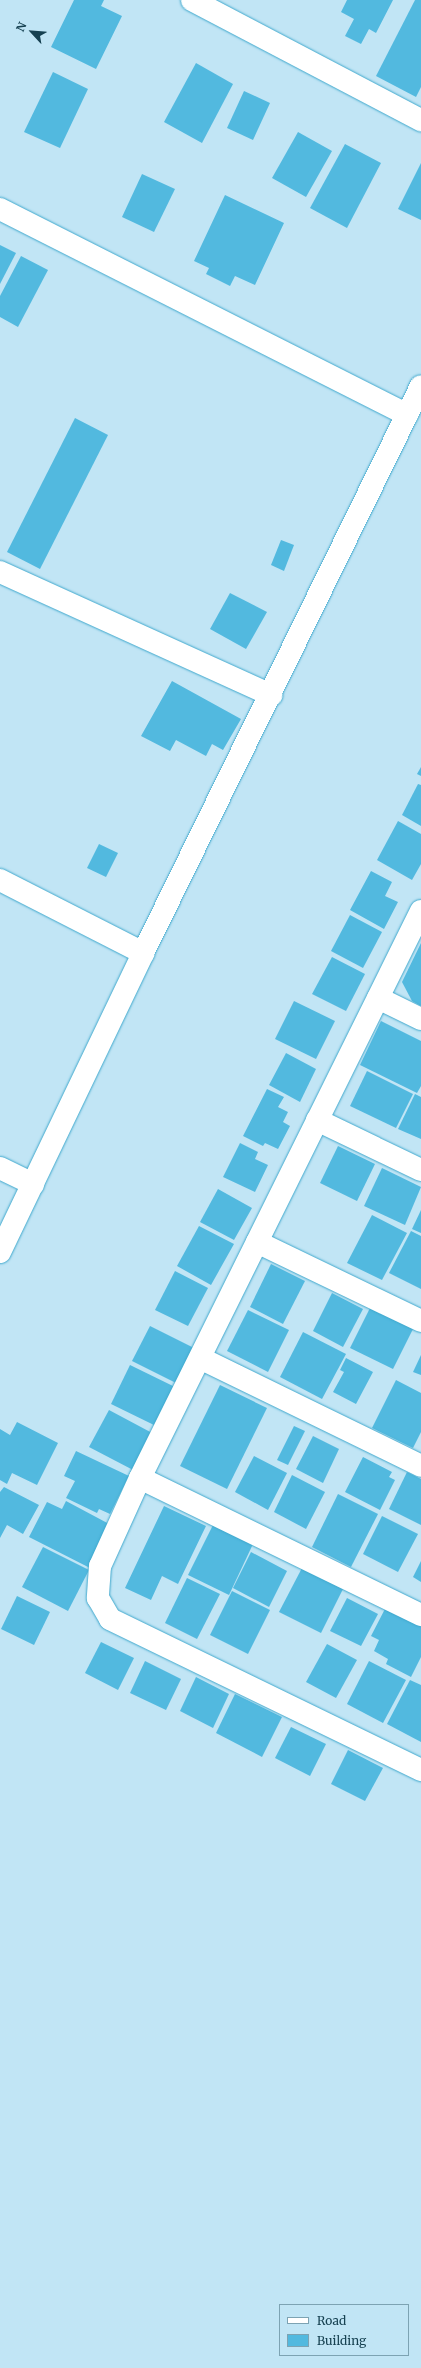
<!DOCTYPE html>
<html>
<head>
<meta charset="utf-8">
<style>
	body { margin:0 }
	#map { position:relative; width:421px; height:2368px; overflow:hidden; background:#c1e5f5; font-family:Merriweather,serif }
	div>[style] { position:absolute }
	[style*='--x'] { left:calc(var(--x)*1px); top:calc(var(--y)*1px); width:calc(var(--w)*1px); rotate:calc(var(--a)*1deg) }
	.building>* { inset:0; background:#52b9df }
	.roads { filter:drop-shadow(0 0 1px #3fa8cd) drop-shadow(0 0 1px #3fa8cd) }
	.minor>* { height:22px; margin:-11px; padding:0 11px; transform-origin:11px; border-radius:11px; background:#fff }
	span { translate:-50% -50%; white-space:nowrap; text-align:center; line-height:1.15; -webkit-text-stroke:3.5px #c1e5f5; paint-order:stroke }
	.legend { position:absolute; left:279px; top:2304px; width:130px; height:52px; box-sizing:border-box; background:#c1e5f5; border:1px solid #7da3b3; margin:0; padding:5px 7px; list-style:none; font-size:12px; color:#164151 }
	.legend li { display:flex; align-items:center; gap:8px; height:20px }
	.legend b { width:20px; border:1px solid #7da3b3 }
	.north { position:absolute; left:12px; top:12px; width:40px; height:40px; -webkit-text-stroke:3px #c1e5f5; paint-order:stroke; rotate:296deg; font-size:11px; font-weight:700; line-height:16px; text-align:center; color:#164151 }
	.north::after { content:''; display:block; margin:auto; width:14px; height:18px; background:#164151; clip-path:polygon(50% 0,100% 100%,50% 72%,0 100%) }
</style>
</head>
<body>
<div id="map">
	<div class="building">
		<div style="clip-path:polygon(74px 0,104px 0,101px 6px,122px 16px,96px 69px,51px 47px)"></div>
		<div style="clip-path:polygon(347px 0,393px 0,376px 33px,369px 29px,361px 44px,345px 36px,354px 19px,341px 12px)"></div>
		<div style="clip-path:polygon(415px 0,421px 0,421px 87px,416px 97px,376px 76px)"></div>
		<div style="clip-path:polygon(196px 63px,233px 84px,202px 143px,164px 122px)"></div>
		<div style="clip-path:polygon(53px 72px,88px 89px,60px 148px,24px 132px)"></div>
		<div style="clip-path:polygon(244px 91px,270px 103px,253px 140px,227px 128px)"></div>
		<div style="clip-path:polygon(298px 132px,332px 151px,306px 197px,272px 178px)"></div>
		<div style="clip-path:polygon(345px 144px,381px 163px,347px 228px,310px 208px)"></div>
		<div style="clip-path:polygon(421px 163px,421px 220px,398px 209px)"></div>
		<div style="clip-path:polygon(142px 174px,175px 189px,154px 232px,122px 217px)"></div>
		<div style="clip-path:polygon(225px 195px,284px 223px,255px 285px,235px 276px,230px 286px,206px 274px,209px 268px,194px 261px)"></div>
		<div style="clip-path:polygon(0 245px,16px 253px,0 284px)"></div>
		<div style="clip-path:polygon(21px 256px,48px 270px,18px 327px,0 317px,0 296px)"></div>
		<div style="clip-path:polygon(75px 418px,108px 435px,40px 569px,7px 552px)"></div>
		<div style="clip-path:polygon(281px 540px,294px 545px,284px 571px,271px 565px)"></div>
		<div style="clip-path:polygon(230px 593px,267px 612px,246px 649px,210px 629px)"></div>
		<div style="clip-path:polygon(172px 681px,241px 719px,223px 750px,212px 744px,206px 756px,176px 740px,170px 751px,141px 736px)"></div>
		<div style="clip-path:polygon(421px 767px,421px 776px,417px 774px)"></div>
		<div style="clip-path:polygon(418px 784px,421px 785px,421px 826px,402px 815px)"></div>
		<div style="clip-path:polygon(398px 821px,421px 834px,421px 864px,412px 880px,377px 860px)"></div>
		<div style="clip-path:polygon(99px 844px,118px 853px,106px 877px,87px 868px)"></div>
		<div style="clip-path:polygon(371px 871px,392px 882px,385px 896px,398px 902px,384px 929px,350px 910px)"></div>
		<div style="clip-path:polygon(350px 915px,382px 932px,363px 968px,331px 951px)"></div>
		<div style="clip-path:polygon(421px 943px,421px 1006px,412px 1001px,402px 982px)"></div>
		<div style="clip-path:polygon(332px 957px,365px 974px,346px 1011px,312px 994px)"></div>
		<div style="clip-path:polygon(294px 1001px,335px 1021px,316px 1059px,275px 1039px)"></div>
		<div style="clip-path:polygon(381px 1021px,421px 1041px,421px 1086px,417px 1093px,360px 1065px)"></div>
		<div style="clip-path:polygon(286px 1053px,316px 1069px,300px 1102px,269px 1085px)"></div>
		<div style="clip-path:polygon(367px 1071px,413px 1094px,396px 1128px,350px 1106px)"></div>
		<div style="clip-path:polygon(267px 1089px,284px 1097px,278px 1107px,288px 1112px,283px 1122px,290px 1126px,278px 1149px,265px 1143px,263px 1146px,243px 1136px)"></div>
		<div style="clip-path:polygon(415px 1094px,421px 1097px,421px 1139px,398px 1129px)"></div>
		<div style="clip-path:polygon(240px 1143px,258px 1152px,255px 1159px,268px 1165px,255px 1192px,223px 1177px)"></div>
		<div style="clip-path:polygon(338px 1146px,375px 1164px,357px 1201px,320px 1183px)"></div>
		<div style="clip-path:polygon(382px 1168px,421px 1187px,405px 1225px,364px 1206px)"></div>
		<div style="clip-path:polygon(218px 1189px,252px 1208px,234px 1240px,200px 1222px)"></div>
		<div style="clip-path:polygon(421px 1210px,421px 1233px,412px 1229px)"></div>
		<div style="clip-path:polygon(372px 1215px,407px 1233px,382px 1280px,347px 1263px)"></div>
		<div style="clip-path:polygon(199px 1226px,234px 1244px,211px 1285px,177px 1266px)"></div>
		<div style="clip-path:polygon(411px 1231px,421px 1236px,421px 1289px,389px 1273px)"></div>
		<div style="clip-path:polygon(271px 1264px,305px 1281px,283px 1324px,250px 1307px)"></div>
		<div style="clip-path:polygon(175px 1271px,208px 1288px,188px 1326px,155px 1310px)"></div>
		<div style="clip-path:polygon(332px 1293px,363px 1309px,343px 1347px,313px 1331px)"></div>
		<div style="clip-path:polygon(371px 1306px,414px 1327px,393px 1369px,350px 1348px)"></div>
		<div style="clip-path:polygon(248px 1310px,289px 1330px,268px 1372px,227px 1351px)"></div>
		<div style="clip-path:polygon(150px 1326px,194px 1348px,176px 1383px,132px 1361px)"></div>
		<div style="clip-path:polygon(303px 1332px,346px 1354px,322px 1399px,280px 1377px)"></div>
		<div style="clip-path:polygon(421px 1355px,421px 1375px,413px 1372px)"></div>
		<div style="clip-path:polygon(346px 1358px,373px 1372px,356px 1404px,333px 1392px,344px 1372px,340px 1370px)"></div>
		<div style="clip-path:polygon(130px 1365px,175px 1387px,156px 1426px,111px 1404px)"></div>
		<div style="clip-path:polygon(396px 1380px,421px 1393px,421px 1432px,413px 1448px,372px 1428px)"></div>
		<div style="clip-path:polygon(220px 1385px,267px 1408px,227px 1489px,180px 1466px)"></div>
		<div style="clip-path:polygon(109px 1410px,154px 1434px,135px 1471px,89px 1447px)"></div>
		<div style="clip-path:polygon(17px 1422px,58px 1443px,37px 1485px,12px 1473px,7px 1484px,0 1480px,0 1429px,10px 1435px)"></div>
		<div style="clip-path:polygon(294px 1426px,305px 1431px,288px 1465px,277px 1460px)"></div>
		<div style="clip-path:polygon(313px 1436px,339px 1449px,323px 1483px,296px 1469px)"></div>
		<div style="clip-path:polygon(76px 1451px,129px 1476px,110px 1514px,99px 1509px,97px 1513px,66px 1498px,75px 1481px,64px 1476px)"></div>
		<div style="clip-path:polygon(254px 1456px,287px 1473px,268px 1510px,235px 1492px)"></div>
		<div style="clip-path:polygon(363px 1457px,392px 1472px,389px 1477px,395px 1480px,380px 1510px,345px 1492px)"></div>
		<div style="clip-path:polygon(407px 1472px,421px 1479px,421px 1525px,389px 1509px)"></div>
		<div style="clip-path:polygon(292px 1475px,325px 1492px,306px 1529px,274px 1512px)"></div>
		<div style="clip-path:polygon(4px 1487px,39px 1505px,23px 1534px,7px 1525px,0 1538px,0 1492px)"></div>
		<div style="clip-path:polygon(338px 1494px,378px 1514px,351px 1567px,312px 1547px)"></div>
		<div style="clip-path:polygon(66px 1501px,111px 1525px,90px 1568px,29px 1537px,47px 1502px,62px 1509px)"></div>
		<div style="clip-path:polygon(164px 1506px,206px 1526px,178px 1584px,162px 1576px,151px 1600px,125px 1588px)"></div>
		<div style="clip-path:polygon(382px 1516px,418px 1534px,398px 1572px,363px 1554px)"></div>
		<div style="clip-path:polygon(213px 1525px,253px 1544px,229px 1595px,188px 1575px)"></div>
		<div style="clip-path:polygon(43px 1547px,89px 1570px,68px 1611px,22px 1587px)"></div>
		<div style="clip-path:polygon(251px 1552px,287px 1571px,269px 1607px,233px 1588px)"></div>
		<div style="clip-path:polygon(421px 1561px,421px 1582px,413px 1577px)"></div>
		<div style="clip-path:polygon(303px 1566px,344px 1587px,321px 1633px,279px 1612px)"></div>
		<div style="clip-path:polygon(187px 1578px,220px 1594px,197px 1639px,165px 1623px)"></div>
		<div style="clip-path:polygon(232px 1591px,270px 1610px,248px 1654px,210px 1635px)"></div>
		<div style="clip-path:polygon(17px 1596px,50px 1612px,34px 1645px,1px 1629px)"></div>
		<div style="clip-path:polygon(347px 1598px,378px 1614px,361px 1646px,330px 1631px)"></div>
		<div style="clip-path:polygon(387px 1605px,421px 1623px,421px 1657px,411px 1677px,386px 1664px,388px 1659px,374px 1651px,379px 1640px,371px 1636px)"></div>
		<div style="clip-path:polygon(101px 1642px,134px 1658px,118px 1690px,85px 1673px)"></div>
		<div style="clip-path:polygon(327px 1644px,357px 1660px,336px 1698px,306px 1682px)"></div>
		<div style="clip-path:polygon(145px 1661px,181px 1679px,166px 1710px,130px 1693px)"></div>
		<div style="clip-path:polygon(369px 1661px,406px 1680px,383px 1723px,347px 1704px)"></div>
		<div style="clip-path:polygon(196px 1677px,229px 1694px,213px 1728px,180px 1711px)"></div>
		<div style="clip-path:polygon(410px 1680px,421px 1685px,421px 1742px,387px 1724px)"></div>
		<div style="clip-path:polygon(235px 1694px,282px 1717px,262px 1757px,216px 1733px)"></div>
		<div style="clip-path:polygon(291px 1727px,326px 1744px,310px 1776px,275px 1758px)"></div>
		<div style="clip-path:polygon(348px 1750px,383px 1768px,365px 1801px,331px 1784px)"></div>
	</div>
	<div class="roads">
		<div class="minor">
			<div style="--x:192;--y:0;--w:259;--a:27.7"></div>
			<div style="--x:0;--y:209;--w:456;--a:26.8"></div>
			<div style="--x:0;--y:572;--w:298;--a:24.4"></div>
			<div style="--x:0;--y:880;--w:161;--a:27"></div>
			<div style="--x:421;--y:911;--w:633;--a:116.36"></div>
			<div style="--x:140;--y:1478;--w:97;--a:114.4"></div>
			<div style="--x:100;--y:1566;--w:32;--a:94"></div>
			<div style="--x:98;--y:1598;--w:24;--a:60"></div>
			<div style="--x:110;--y:1619;--w:346;--a:25.9"></div>
			<div style="--x:378;--y:998;--w:48;--a:26"></div>
			<div style="--x:317;--y:1120;--w:115;--a:25.7"></div>
			<div style="--x:0;--y:1168;--w:37;--a:26"></div>
			<div style="--x:257;--y:1242;--w:182;--a:25.7"></div>
			<div style="--x:0;--y:1252;--w:331;--a:-64.4"></div>
			<div style="--x:143;--y:953;--w:631;--a:-63.88"></div>
			<div style="--x:200;--y:1358;--w:246;--a:26"></div>
			<div style="--x:140;--y:1478;--w:313;--a:26"></div>
		</div>
	</div>
	<ul class="legend">
	<li><b style="height:5px;background:#fff"></b>Road</li>
	<li><b style="height:11px;background:#52b9df"></b>Building</li>
	</ul>
	<div class="north">N</div>
</div>
</body>
</html>
